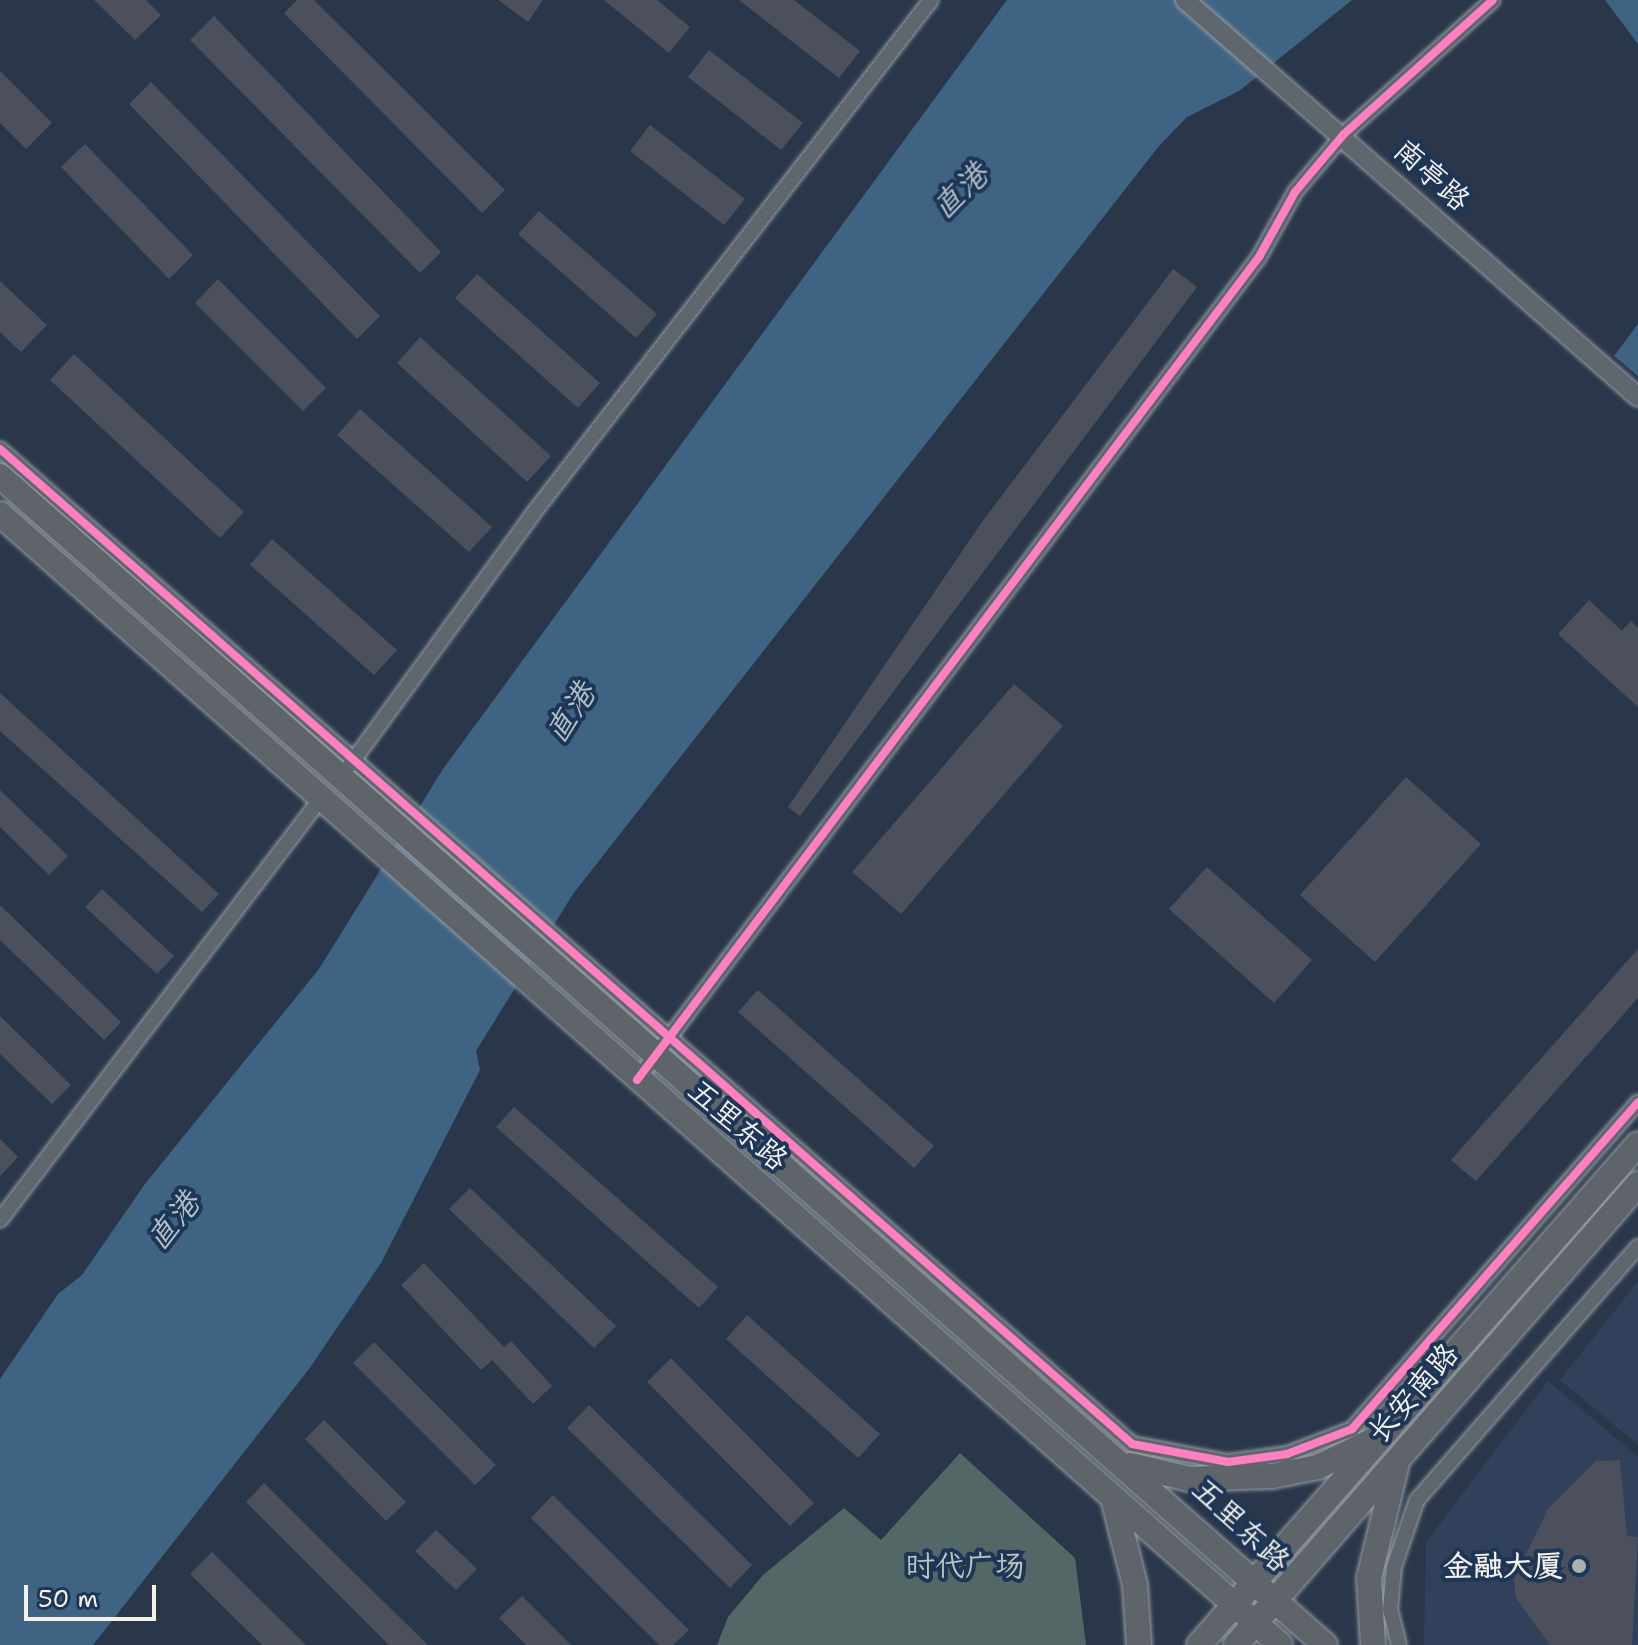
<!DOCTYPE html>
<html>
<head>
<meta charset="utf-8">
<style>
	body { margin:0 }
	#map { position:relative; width:1638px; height:1645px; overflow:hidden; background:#2a374a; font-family:"Shantell Sans","LXGW WenKai TC",sans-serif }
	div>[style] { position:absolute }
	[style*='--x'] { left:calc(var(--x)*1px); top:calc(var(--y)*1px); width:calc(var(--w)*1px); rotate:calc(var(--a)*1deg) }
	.built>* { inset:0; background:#31415b }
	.green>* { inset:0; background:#536766 }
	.water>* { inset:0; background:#3f6483 }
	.building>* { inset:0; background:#4b505c }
	.roads { filter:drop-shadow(0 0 2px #979ca3) drop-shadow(0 0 2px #979ca3) }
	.minor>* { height:14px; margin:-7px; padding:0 7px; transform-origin:7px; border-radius:7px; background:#60666e }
	.tertiary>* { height:18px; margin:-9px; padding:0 9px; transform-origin:9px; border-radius:9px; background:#60666e }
	.primary>* { height:24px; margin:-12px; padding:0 12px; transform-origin:12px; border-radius:12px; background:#5e646a }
	.cycleway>* { height:8px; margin:-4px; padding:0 4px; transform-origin:4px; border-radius:4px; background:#ff80c0 }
	.dots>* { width:22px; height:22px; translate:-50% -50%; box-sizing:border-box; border:4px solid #1d3557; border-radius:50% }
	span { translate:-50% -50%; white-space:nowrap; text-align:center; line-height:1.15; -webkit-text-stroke:8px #1d3557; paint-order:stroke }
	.street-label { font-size:30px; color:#f4f1e8 }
	.park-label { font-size:30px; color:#bec3bc }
	.poi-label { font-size:30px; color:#f4f1e8; font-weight:700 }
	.right { translate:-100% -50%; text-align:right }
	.water-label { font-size:32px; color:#b5c1c7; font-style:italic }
	.scale { position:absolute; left:24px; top:1585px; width:132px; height:36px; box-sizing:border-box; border:4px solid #f4f1e8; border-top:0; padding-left:10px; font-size:24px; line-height:28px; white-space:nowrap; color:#f4f1e8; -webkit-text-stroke:6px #1d3557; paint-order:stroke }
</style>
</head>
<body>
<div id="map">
	<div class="built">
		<div style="clip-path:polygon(1638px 1281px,1638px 1445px,1560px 1380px)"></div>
		<div style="clip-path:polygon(1548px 1381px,1638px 1457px,1638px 1645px,1424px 1645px,1426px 1542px)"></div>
	</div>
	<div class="green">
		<div style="clip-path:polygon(960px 1453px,1075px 1558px,1086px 1645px,717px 1645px,728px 1617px,763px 1575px,844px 1508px,881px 1540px)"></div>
	</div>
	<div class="water">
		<div style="clip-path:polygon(1007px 0,1352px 0,1239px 91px,1187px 117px,1159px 146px,573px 894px,476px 1051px,480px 1070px,381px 1263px,309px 1369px,93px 1645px,0 1645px,0 1379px,58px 1294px,82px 1275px,145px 1184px,319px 969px,443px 769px)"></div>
		<div style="clip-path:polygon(1605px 0,1638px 0,1638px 44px)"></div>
		<div style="clip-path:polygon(1638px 324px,1638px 376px,1614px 356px)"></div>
	</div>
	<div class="building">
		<div style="clip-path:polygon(94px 0,146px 0,161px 15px,135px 40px)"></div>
		<div style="clip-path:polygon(297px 0,314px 0,505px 190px,482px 213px,284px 13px)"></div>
		<div style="clip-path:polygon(498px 0,543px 0,528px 22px)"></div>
		<div style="clip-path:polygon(604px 0,657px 0,690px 27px,669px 53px)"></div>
		<div style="clip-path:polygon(739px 0,794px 0,860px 51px,839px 78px)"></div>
		<div style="clip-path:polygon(214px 16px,441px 252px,420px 273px,190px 40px)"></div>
		<div style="clip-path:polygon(709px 50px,803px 123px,781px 150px,688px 77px)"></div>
		<div style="clip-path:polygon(0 71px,52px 123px,26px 149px,0 123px)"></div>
		<div style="clip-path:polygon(151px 82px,380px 316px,357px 339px,129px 104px)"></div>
		<div style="clip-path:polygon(650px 125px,745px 199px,724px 225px,630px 151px)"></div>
		<div style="clip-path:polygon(85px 144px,193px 255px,169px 279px,61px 167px)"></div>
		<div style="clip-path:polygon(539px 211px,657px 314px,636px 338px,518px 234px)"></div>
		<div style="clip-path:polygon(1173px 269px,1197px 287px,800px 816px,788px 807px,982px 522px)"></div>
		<div style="clip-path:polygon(477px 274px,600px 383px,578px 408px,455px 298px)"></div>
		<div style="clip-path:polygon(218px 279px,326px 388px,303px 411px,195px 303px)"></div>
		<div style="clip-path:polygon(0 281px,47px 325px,21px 352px,0 332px)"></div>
		<div style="clip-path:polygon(420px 337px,551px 456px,527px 482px,397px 363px)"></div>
		<div style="clip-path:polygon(74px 354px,244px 512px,220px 538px,50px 380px)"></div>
		<div style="clip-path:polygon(360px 409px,492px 527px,469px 552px,337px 435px)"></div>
		<div style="clip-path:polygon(272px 539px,397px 650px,374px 675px,250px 565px)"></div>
		<div style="clip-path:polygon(1589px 600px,1622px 631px,1631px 621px,1638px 628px,1638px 707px,1558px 634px)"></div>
		<div style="clip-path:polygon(1014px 684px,1063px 726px,901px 914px,852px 872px)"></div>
		<div style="clip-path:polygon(0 693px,219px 894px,202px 912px,0 731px)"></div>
		<div style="clip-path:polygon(1406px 777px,1481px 844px,1375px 962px,1300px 895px)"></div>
		<div style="clip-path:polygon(0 790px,68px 856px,49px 875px,0 827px)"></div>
		<div style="clip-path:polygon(1207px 867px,1312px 960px,1274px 1003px,1169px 909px)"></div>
		<div style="clip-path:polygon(102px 889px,174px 956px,157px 974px,85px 907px)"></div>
		<div style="clip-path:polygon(0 905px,121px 1022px,104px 1040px,0 940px)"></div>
		<div style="clip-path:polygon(1638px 949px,1638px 998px,1476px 1181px,1451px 1160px)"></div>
		<div style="clip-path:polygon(758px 990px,934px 1146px,914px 1168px,738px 1012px)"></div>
		<div style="clip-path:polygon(0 1016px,71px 1085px,52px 1104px,0 1054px)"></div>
		<div style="clip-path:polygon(514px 1107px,718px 1287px,699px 1308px,496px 1127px)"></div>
		<div style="clip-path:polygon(0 1139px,18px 1157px,0 1176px)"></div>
		<div style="clip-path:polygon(470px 1188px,616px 1326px,594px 1348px,449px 1209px)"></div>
		<div style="clip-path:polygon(424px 1263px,504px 1347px,511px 1341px,552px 1386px,533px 1404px,492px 1360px,481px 1370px,401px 1285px)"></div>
		<div style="clip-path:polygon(747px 1315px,880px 1434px,858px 1458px,726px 1339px)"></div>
		<div style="clip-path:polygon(374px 1342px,496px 1465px,475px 1485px,353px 1363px)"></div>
		<div style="clip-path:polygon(671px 1358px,814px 1503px,790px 1526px,647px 1382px)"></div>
		<div style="clip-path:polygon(589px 1405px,752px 1565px,730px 1588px,567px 1428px)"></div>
		<div style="clip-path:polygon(324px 1420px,406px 1502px,386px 1521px,305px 1439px)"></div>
		<div style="clip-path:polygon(1620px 1460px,1627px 1536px,1638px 1537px,1632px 1645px,1550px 1645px,1516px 1598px,1514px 1579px,1548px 1509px,1596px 1461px)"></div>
		<div style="clip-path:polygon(264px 1483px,343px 1562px,428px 1645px,389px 1645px,246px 1502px)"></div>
		<div style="clip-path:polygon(553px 1495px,689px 1630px,673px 1645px,659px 1645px,531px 1518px)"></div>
		<div style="clip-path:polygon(436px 1530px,477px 1569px,456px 1590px,415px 1551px)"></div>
		<div style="clip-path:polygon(212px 1552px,306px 1645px,262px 1645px,190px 1574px)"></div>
		<div style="clip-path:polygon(522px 1596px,571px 1645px,526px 1645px,499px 1618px)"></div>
	</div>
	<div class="roads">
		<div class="minor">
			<div style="--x:0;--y:449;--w:1507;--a:41.31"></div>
			<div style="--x:1132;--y:1444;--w:98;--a:10.6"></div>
			<div style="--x:1228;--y:1462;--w:60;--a:-7.7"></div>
			<div style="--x:1287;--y:1454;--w:70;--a:-21"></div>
			<div style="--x:1352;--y:1429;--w:434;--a:-48.8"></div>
			<div style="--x:350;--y:765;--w:309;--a:-53.9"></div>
			<div style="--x:532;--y:515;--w:651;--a:-52.23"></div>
			<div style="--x:637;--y:1080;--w:1032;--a:-52.92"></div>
			<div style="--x:1259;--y:257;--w:74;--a:-61"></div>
			<div style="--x:1295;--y:192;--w:76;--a:-49.8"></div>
			<div style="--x:1344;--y:134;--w:200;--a:-42"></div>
			<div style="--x:0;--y:1220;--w:532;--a:-52.72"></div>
			<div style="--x:1399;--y:1645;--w:36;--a:-104"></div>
			<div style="--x:1390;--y:1610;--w:43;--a:-84.7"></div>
			<div style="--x:1394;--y:1567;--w:71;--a:-71.1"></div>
			<div style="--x:1417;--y:1500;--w:336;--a:-48.9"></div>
		</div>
		<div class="tertiary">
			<div style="--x:1185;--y:0;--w:602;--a:41.23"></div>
		</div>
		<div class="primary">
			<div style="--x:0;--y:476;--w:1767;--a:41.42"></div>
			<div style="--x:0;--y:514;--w:1708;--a:41.46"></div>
			<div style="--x:1130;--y:1465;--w:61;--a:13.3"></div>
			<div style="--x:1189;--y:1479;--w:83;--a:-2.1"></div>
			<div style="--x:1272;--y:1476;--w:47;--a:-11.1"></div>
			<div style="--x:1318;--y:1467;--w:64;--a:-25.8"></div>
			<div style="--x:1113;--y:1498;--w:90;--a:75.8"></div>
			<div style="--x:1135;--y:1585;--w:60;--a:86.2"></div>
			<div style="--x:1199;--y:1645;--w:666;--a:-48.77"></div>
			<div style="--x:1236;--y:1645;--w:612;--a:-48.91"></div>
			<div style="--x:1373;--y:1645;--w:67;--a:-93.4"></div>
			<div style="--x:1369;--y:1578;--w:114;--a:-76.3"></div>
		</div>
	</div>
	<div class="cycleway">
		<div style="--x:0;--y:449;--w:1507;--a:41.31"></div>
		<div style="--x:1132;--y:1444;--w:98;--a:10.6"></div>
		<div style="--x:1228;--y:1462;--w:60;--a:-7.7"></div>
		<div style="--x:1287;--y:1454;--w:70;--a:-21"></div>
		<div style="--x:1352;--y:1429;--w:434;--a:-48.8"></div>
		<div style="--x:637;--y:1080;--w:1032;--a:-52.92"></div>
		<div style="--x:1259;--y:257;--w:74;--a:-61"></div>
		<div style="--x:1295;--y:192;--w:76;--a:-49.8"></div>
		<div style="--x:1344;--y:134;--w:200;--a:-42"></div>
	</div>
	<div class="dots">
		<div style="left:1579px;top:1566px;background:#adb0b1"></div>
	</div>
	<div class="street-label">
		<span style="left:1432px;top:175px;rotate:42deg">南亭路</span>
		<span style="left:738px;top:1125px;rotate:41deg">五里东路</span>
		<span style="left:1413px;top:1393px;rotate:-49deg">长安南路</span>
		<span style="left:1241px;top:1525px;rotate:43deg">五里东路</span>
	</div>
	<div class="park-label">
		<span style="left:965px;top:1566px">时代广场</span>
	</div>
	<div class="poi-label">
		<span class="right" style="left:1563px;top:1566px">金融大厦</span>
	</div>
	<div class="water-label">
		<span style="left:960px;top:191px;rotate:-44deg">直港</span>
		<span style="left:570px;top:713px;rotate:-57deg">直港</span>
		<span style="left:173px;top:1221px;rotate:-51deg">直港</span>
	</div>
	<div class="scale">50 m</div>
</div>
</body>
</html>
